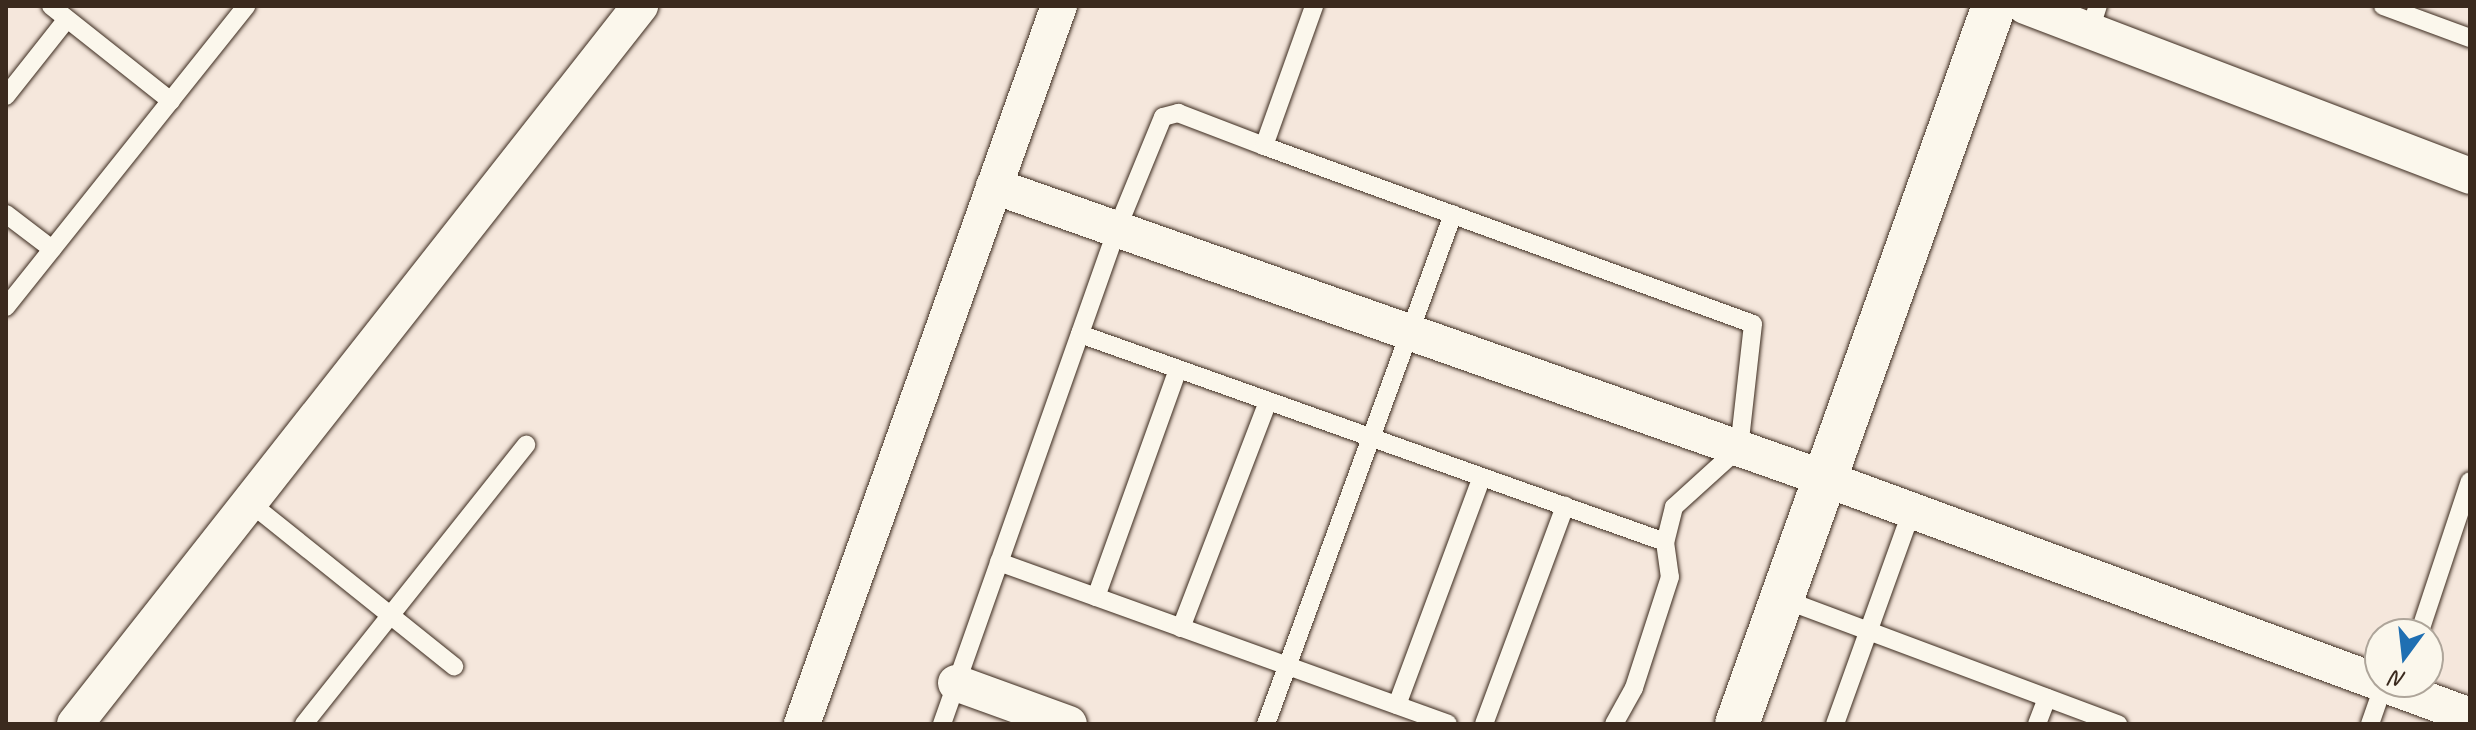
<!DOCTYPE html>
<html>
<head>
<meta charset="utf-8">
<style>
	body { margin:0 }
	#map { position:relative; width:2476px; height:730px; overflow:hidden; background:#f5e7dc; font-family:Caveat,sans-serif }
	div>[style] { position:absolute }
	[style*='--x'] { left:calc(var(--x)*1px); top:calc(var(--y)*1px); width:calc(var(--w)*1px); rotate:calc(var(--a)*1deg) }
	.roads { filter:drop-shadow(0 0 2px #3b2a1e) drop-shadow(0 0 2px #3b2a1e) }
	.lane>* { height:18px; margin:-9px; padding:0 9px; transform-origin:9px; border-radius:9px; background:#fbf7ec }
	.street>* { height:36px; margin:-18px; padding:0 18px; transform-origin:18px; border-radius:18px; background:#fbf7ec }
	.secondary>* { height:44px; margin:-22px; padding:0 22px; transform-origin:22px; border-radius:22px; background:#fbf7ec }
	span { translate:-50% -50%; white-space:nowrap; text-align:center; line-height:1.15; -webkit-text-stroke:6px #fbf7ec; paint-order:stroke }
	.frame { position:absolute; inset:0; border:8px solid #3b2a1e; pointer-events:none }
	.north { position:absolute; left:2364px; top:618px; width:80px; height:80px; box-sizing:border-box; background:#fbf7ec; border:2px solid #aea59a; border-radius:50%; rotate:195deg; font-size:22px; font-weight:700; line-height:32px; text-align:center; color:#3b2a1e }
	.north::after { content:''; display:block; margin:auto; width:28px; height:36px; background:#1f6fb2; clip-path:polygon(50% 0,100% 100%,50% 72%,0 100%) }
</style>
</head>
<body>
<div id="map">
	<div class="roads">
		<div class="lane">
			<div style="--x:51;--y:6;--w:153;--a:38.4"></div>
			<div style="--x:2383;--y:6;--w:93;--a:20.2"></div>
			<div style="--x:2090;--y:30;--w:25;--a:-72"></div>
			<div style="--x:6;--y:96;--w:98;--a:-51.6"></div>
			<div style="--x:1264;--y:146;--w:520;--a:20"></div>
			<div style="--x:1753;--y:324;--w:125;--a:96.4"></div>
			<div style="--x:1739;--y:448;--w:88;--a:137.8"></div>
			<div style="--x:1674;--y:507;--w:36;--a:104"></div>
			<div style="--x:1665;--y:542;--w:35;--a:82"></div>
			<div style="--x:1670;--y:577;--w:117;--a:108"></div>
			<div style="--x:1634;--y:688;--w:41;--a:119.1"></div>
			<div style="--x:6;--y:214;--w:58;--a:37.3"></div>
			<div style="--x:6;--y:307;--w:385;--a:-51.4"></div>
			<div style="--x:1080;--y:334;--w:621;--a:19.57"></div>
			<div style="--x:249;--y:502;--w:263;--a:38.7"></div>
			<div style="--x:999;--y:562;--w:477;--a:19.8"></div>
			<div style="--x:1096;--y:597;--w:242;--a:-70.2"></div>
			<div style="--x:1783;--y:599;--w:358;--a:20.5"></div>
			<div style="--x:1181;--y:628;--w:243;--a:-69"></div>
			<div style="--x:2419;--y:634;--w:161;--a:-71.6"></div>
			<div style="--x:1397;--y:705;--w:243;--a:-69.6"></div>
			<div style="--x:304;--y:724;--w:357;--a:-51.5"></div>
			<div style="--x:942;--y:724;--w:525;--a:-70.53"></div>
			<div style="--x:1117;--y:229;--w:121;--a:-67.7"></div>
			<div style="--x:1163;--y:117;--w:16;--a:-15"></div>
			<div style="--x:1178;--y:113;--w:92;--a:21"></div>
			<div style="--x:1264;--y:146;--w:149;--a:-70.3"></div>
			<div style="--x:1266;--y:724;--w:543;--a:-69.86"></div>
			<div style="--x:1484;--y:724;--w:233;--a:-69.6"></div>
			<div style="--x:1835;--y:724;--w:227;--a:-70.2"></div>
			<div style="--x:2037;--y:724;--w:28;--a:-69"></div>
			<div style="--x:2370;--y:724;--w:42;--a:-70.7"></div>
		</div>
		<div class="street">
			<div style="--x:2025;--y:6;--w:476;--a:20.9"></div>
			<div style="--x:994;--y:186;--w:882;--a:19.4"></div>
			<div style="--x:1826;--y:479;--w:686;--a:20.2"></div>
			<div style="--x:956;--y:683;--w:120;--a:19.9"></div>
			<div style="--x:75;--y:724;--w:914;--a:-51.8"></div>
			<div style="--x:802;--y:724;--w:763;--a:-70.31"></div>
		</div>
		<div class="secondary">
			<div style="--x:1737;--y:724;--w:763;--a:-70.31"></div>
		</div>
	</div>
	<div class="frame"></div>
	<div class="north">N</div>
</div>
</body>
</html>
